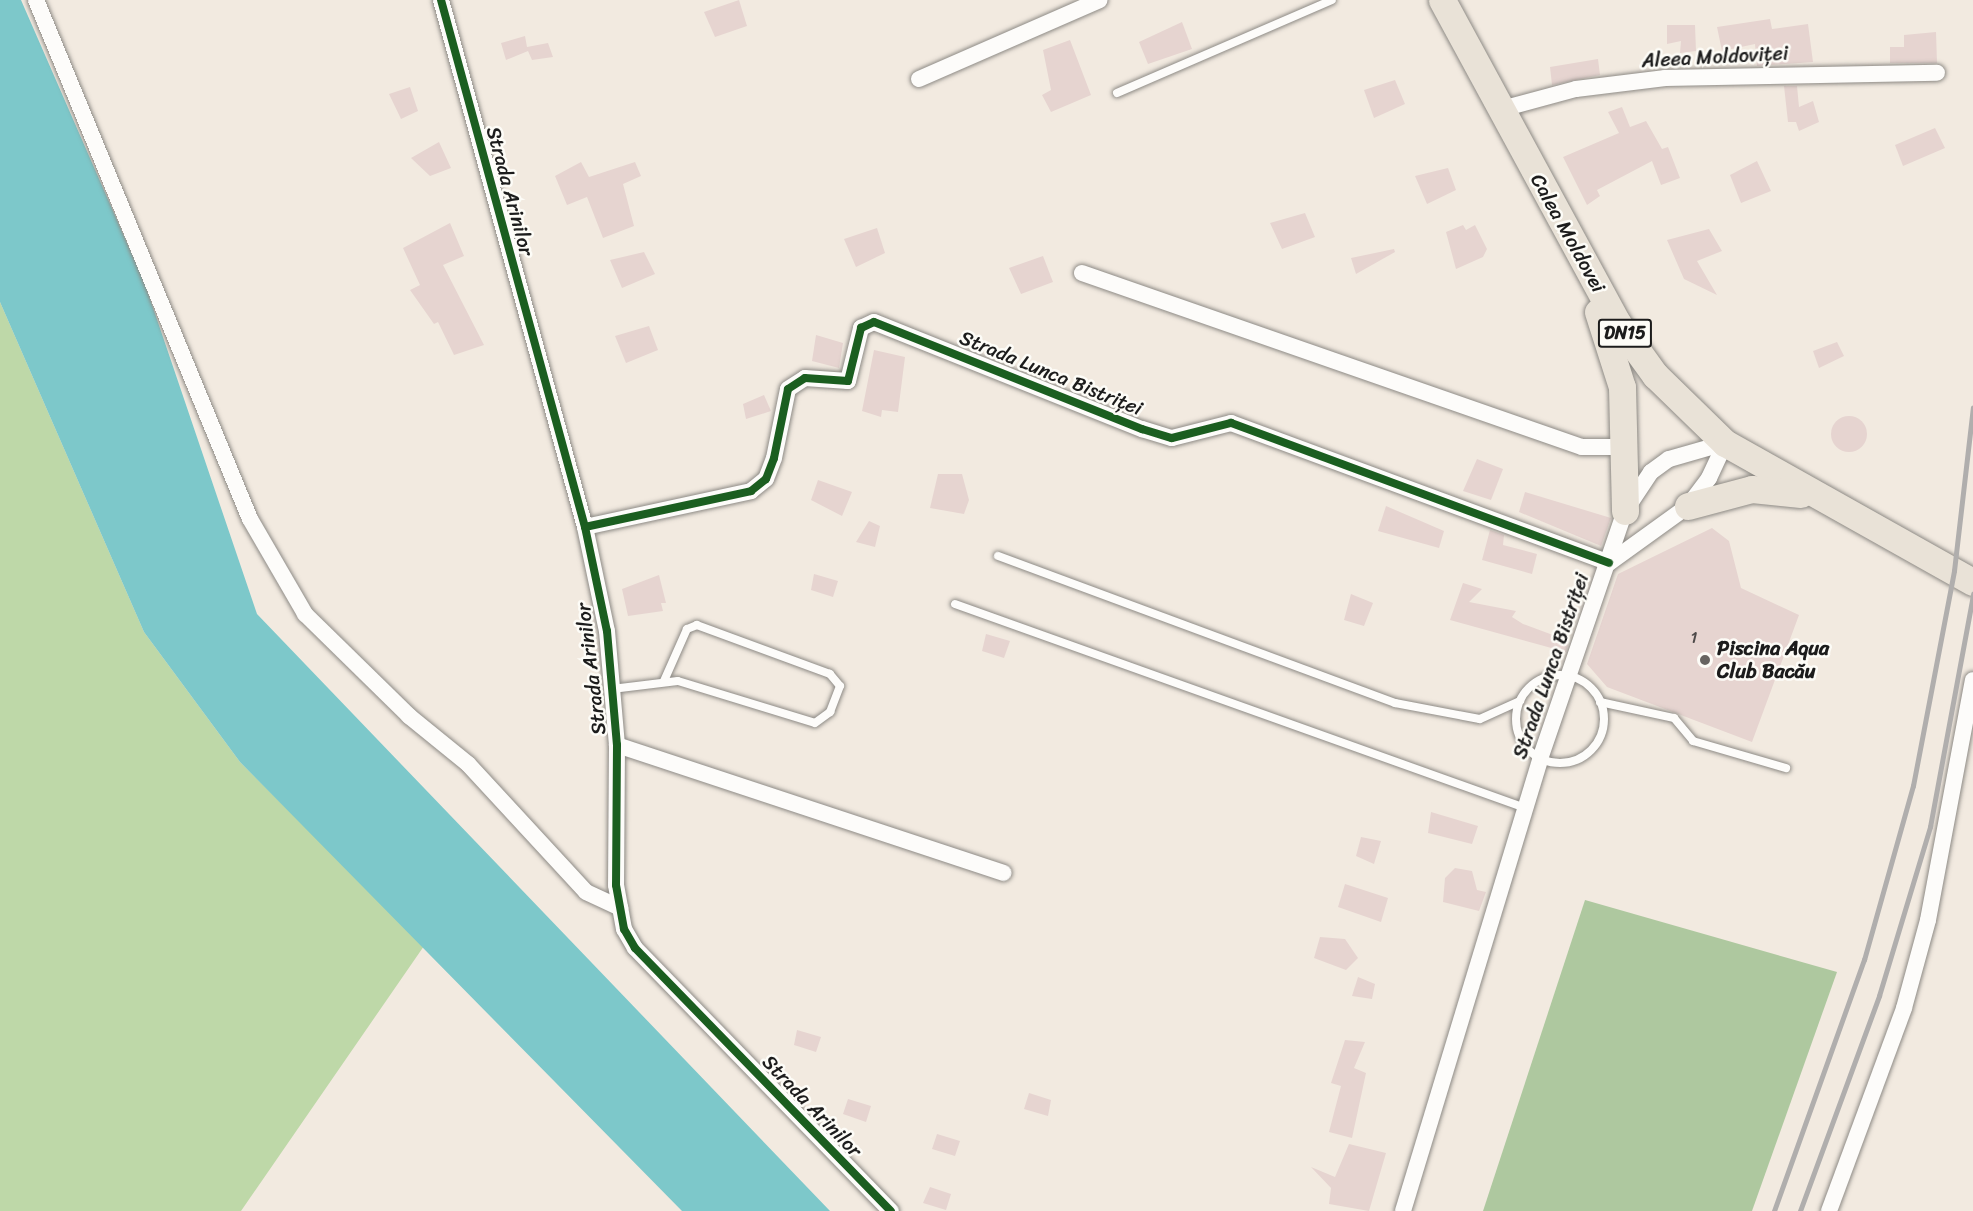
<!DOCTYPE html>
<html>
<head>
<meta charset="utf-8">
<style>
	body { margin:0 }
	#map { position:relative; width:1973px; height:1211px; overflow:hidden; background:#f2eae0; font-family:Sriracha,sans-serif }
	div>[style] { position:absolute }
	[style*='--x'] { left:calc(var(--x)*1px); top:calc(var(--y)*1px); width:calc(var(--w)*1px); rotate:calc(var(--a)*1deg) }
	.green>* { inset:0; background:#bed8a8 }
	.forest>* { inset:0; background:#aec89f }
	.water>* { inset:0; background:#7dc8ca }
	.building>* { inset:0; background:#e6d4d0 }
	.round { border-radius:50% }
	.roads { filter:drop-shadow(0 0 2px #8d8a85) drop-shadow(0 0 2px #8d8a85) }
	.service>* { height:8px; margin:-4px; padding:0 4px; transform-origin:4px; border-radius:4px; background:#fdfcfa }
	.service>.ring { margin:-4px; padding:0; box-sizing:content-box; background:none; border:8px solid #fdfcfa; border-radius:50% }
	.minor>* { height:16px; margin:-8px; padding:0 8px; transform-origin:8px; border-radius:8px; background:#fdfcfa }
	.primary>* { height:27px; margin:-13.5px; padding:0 13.5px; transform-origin:13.5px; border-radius:13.5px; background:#e9e2d7 }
	.rail>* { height:4.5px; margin:-2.25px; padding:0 2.25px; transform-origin:2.25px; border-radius:2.25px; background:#b0aead }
	.cycleway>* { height:8px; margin:-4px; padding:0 4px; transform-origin:4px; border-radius:4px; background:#1b5e20 }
	.dots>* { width:16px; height:16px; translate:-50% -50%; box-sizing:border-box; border:3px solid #fdfcf7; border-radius:50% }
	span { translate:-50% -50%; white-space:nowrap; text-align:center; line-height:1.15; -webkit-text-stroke:5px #fdfcf7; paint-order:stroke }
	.number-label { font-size:16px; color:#4e4a49 }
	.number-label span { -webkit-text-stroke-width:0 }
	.shield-label span { padding:2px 4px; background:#fdfcf7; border:2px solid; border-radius:4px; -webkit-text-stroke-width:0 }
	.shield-label { font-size:18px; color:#1c1c1c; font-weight:700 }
	.street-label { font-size:20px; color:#1c1c1c }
	.poi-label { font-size:20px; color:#1c1c1c; font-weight:700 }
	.left { translate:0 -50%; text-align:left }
</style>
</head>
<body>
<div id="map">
	<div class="green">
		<div style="clip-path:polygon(0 302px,144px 632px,240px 762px,424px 946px,241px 1211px,0 1211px)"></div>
	</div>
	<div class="forest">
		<div style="clip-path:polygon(1585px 900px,1837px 972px,1752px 1211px,1483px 1211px)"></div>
	</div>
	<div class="water">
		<div style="clip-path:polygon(0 0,21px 0,145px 284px,257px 614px,830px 1211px,682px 1211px,240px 762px,144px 632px,0 302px)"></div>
	</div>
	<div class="building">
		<div style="clip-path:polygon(739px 0,747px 26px,715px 37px,704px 12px)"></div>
		<div style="clip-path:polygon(1770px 19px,1772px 29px,1808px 24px,1813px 62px,1757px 66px,1755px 44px,1722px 51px,1717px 27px)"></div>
		<div style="clip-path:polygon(1182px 22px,1192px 49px,1148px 64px,1139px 42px)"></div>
		<div style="clip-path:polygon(1667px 25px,1695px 25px,1696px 51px,1680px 53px,1681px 41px,1667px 44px)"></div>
		<div style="clip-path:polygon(1936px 32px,1937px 63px,1890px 63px,1890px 47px,1904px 47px,1904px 35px)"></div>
		<div style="clip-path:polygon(525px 36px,527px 47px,548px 43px,553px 57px,532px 60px,528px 51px,506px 60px,501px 43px)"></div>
		<div style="clip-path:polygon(1070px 40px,1091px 95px,1051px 112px,1042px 95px,1051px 90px,1043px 50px)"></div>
		<div style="clip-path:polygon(1598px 59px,1600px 75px,1552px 85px,1550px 67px)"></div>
		<div style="clip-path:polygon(1395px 80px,1405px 104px,1374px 118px,1364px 90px)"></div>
		<div style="clip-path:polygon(1784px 86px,1797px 86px,1799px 107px,1813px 101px,1819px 122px,1799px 131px,1796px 122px,1788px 122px)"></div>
		<div style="clip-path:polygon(410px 87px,418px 111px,401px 119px,389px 94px)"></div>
		<div style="clip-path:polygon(1622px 107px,1630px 127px,1646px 121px,1662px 149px,1668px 147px,1680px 178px,1661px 185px,1652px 161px,1597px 190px,1600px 196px,1587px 205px,1563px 157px,1619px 133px,1608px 112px)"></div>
		<div style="clip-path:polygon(1935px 128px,1945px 148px,1903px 166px,1895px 145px)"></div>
		<div style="clip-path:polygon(439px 142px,451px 168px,430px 176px,411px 158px)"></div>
		<div style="clip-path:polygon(1757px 161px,1771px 191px,1741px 203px,1730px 175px)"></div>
		<div style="clip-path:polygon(581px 162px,589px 177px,635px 162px,641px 176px,623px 184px,634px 226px,603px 238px,587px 197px,567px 205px,555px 176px)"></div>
		<div style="clip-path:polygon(1448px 168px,1456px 190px,1427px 204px,1415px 176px)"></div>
		<div style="clip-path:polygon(1305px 213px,1315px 237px,1282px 249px,1270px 223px)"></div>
		<div style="clip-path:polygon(450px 223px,464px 256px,443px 265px,484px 345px,454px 355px,438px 322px,434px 324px,410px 290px,420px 285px,403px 248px)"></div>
		<div style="clip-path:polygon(1463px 225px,1466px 230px,1475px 225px,1487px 249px,1483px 257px,1456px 269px,1446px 232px)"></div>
		<div style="clip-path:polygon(877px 228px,885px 253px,856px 267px,844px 239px)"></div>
		<div style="clip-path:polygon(1709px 229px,1722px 251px,1697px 261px,1717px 295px,1684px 279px,1667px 240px)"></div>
		<div style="clip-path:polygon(1394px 249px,1395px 252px,1356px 274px,1351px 258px)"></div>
		<div style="clip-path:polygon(644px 252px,655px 274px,622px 288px,610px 260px)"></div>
		<div style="clip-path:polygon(1043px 256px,1053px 282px,1021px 294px,1009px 268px)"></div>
		<div style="clip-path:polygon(649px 326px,658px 350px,626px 363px,615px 336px)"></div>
		<div style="clip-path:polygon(816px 335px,843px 343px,839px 368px,812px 361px)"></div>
		<div style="clip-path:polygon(1837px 342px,1844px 356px,1819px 368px,1813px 351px)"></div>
		<div style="clip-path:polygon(874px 350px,905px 357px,898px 412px,882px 410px,881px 417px,862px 411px)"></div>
		<div style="clip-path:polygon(764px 395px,771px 411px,746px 419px,743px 404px)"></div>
		<div class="round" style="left:1831px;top:416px;width:36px;height:36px"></div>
		<div style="clip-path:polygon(1477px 459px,1503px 469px,1491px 500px,1463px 491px)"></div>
		<div style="clip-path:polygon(938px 474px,962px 474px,969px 500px,964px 514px,930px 508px)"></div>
		<div style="clip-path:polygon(818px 480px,852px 492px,842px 516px,811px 500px)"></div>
		<div style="clip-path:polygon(1525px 492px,1611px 518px,1601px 546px,1519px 512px)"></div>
		<div style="clip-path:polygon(1386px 506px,1444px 531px,1439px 548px,1378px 531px)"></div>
		<div style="clip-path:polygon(869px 521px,880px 526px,875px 547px,856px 542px)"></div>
		<div style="clip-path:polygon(1712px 528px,1729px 541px,1741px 588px,1799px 615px,1752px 742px,1607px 687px,1587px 664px,1618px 574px)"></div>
		<div style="clip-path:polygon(1490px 530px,1504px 535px,1503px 545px,1537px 554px,1532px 574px,1482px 560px)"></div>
		<div style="clip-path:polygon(814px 574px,838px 581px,833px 597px,811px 590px)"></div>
		<div style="clip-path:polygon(659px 575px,666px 603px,661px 603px,663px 611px,628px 616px,622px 589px)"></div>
		<div style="clip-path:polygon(1463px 583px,1482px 589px,1469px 602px,1516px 611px,1512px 617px,1523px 624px,1569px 641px,1566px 652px,1450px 620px)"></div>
		<div style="clip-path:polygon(1351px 594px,1373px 603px,1364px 626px,1344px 620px)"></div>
		<div style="clip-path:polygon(986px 634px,1010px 641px,1004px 658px,982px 651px)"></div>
		<div style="clip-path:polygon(1431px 812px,1478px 826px,1472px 844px,1428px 833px)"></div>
		<div style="clip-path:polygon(1361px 837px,1381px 841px,1374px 864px,1356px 856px)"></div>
		<div style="clip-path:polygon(1455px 868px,1472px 871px,1477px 890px,1486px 892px,1479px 911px,1443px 902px,1445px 878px)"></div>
		<div style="clip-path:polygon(1345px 884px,1388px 898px,1381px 922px,1338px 907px)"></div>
		<div style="clip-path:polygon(1320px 937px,1345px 939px,1358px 958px,1346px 970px,1314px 958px)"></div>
		<div style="clip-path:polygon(1358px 977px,1375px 984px,1372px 999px,1352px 996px)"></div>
		<div style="clip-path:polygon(797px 1030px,821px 1037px,816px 1052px,794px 1045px)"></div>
		<div style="clip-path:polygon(1345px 1040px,1365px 1042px,1354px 1068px,1366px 1073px,1352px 1138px,1329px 1132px,1341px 1086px,1331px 1083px)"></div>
		<div style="clip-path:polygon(1029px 1093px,1051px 1100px,1048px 1116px,1024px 1109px)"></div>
		<div style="clip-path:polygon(848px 1099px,871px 1106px,866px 1122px,843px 1114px)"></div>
		<div style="clip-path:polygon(937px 1134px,960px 1141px,955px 1156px,932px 1149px)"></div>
		<div style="clip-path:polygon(1349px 1144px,1386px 1153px,1369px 1211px,1329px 1204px,1331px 1188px,1311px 1167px,1335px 1177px)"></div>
		<div style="clip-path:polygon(930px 1187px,951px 1194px,946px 1210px,923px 1203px)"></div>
	</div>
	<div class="roads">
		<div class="service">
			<div style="--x:1117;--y:93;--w:234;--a:-23.4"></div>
			<div style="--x:998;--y:556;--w:423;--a:20.3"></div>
			<div style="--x:1395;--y:703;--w:86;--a:10.7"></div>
			<div style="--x:1480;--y:719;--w:44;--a:-24.2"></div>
			<div style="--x:955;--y:604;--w:605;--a:19.69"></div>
			<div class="ring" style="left:1516px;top:675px;width:80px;height:80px"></div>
			<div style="--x:612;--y:689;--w:66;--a:-6.9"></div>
			<div style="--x:678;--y:681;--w:143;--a:17"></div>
			<div style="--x:815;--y:723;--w:19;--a:-36"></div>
			<div style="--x:830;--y:712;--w:28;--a:-69"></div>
			<div style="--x:840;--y:686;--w:16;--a:-130"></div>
			<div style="--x:830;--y:674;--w:142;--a:-159.8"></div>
			<div style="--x:697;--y:625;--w:11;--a:158"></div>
			<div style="--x:687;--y:629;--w:57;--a:113.9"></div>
			<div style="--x:1600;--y:702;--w:76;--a:12.2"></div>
			<div style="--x:1674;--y:718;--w:30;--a:50"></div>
			<div style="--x:1693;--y:741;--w:97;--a:16.2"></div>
		</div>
		<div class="minor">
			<div style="--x:36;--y:0;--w:561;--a:67.59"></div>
			<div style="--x:250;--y:519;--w:110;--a:59.9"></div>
			<div style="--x:305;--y:614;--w:146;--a:44.4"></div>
			<div style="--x:409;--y:716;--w:76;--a:39.1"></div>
			<div style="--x:468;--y:764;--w:174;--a:47.3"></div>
			<div style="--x:586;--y:892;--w:38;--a:25"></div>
			<div style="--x:441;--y:0;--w:546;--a:74.72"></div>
			<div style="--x:585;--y:527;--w:106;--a:78.1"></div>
			<div style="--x:607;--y:631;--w:114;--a:85"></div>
			<div style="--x:617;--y:745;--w:140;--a:90.4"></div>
			<div style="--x:616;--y:885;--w:45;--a:79.7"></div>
			<div style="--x:624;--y:929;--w:22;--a:60"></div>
			<div style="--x:635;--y:948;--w:367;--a:45.8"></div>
			<div style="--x:919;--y:79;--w:197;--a:-23.6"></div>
			<div style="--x:1498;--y:110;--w:81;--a:-15.1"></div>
			<div style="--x:1576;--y:89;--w:90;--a:-7"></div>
			<div style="--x:1665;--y:78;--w:272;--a:-1.1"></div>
			<div style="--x:1082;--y:273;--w:529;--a:19.19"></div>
			<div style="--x:1582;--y:447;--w:45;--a:0"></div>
			<div style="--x:585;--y:527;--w:170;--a:-12.2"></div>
			<div style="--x:751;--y:491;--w:19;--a:-39"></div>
			<div style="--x:766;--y:479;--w:22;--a:-69"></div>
			<div style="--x:774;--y:458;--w:70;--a:-78.5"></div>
			<div style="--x:788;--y:389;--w:20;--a:-33"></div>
			<div style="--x:805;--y:378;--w:43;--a:4"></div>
			<div style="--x:848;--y:381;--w:55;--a:-76.2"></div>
			<div style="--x:861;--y:328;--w:14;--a:-25"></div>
			<div style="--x:874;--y:322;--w:289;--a:21.8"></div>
			<div style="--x:1142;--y:429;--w:31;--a:17"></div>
			<div style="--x:1172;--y:438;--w:61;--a:-14.3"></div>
			<div style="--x:1231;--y:423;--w:403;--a:20.3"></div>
			<div style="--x:1609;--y:563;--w:97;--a:-35.8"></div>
			<div style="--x:1688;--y:506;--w:35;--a:-53"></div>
			<div style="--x:1709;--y:478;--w:38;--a:-65"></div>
			<div style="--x:617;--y:745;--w:407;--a:18.3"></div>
			<div style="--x:1403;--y:1211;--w:472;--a:-73.1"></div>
			<div style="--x:1540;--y:759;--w:262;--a:-71.1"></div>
			<div style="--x:1625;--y:511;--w:47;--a:-56.3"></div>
			<div style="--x:1651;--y:472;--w:22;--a:-36"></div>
			<div style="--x:1669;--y:459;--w:58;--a:-15.9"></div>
			<div style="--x:1829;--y:1211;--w:216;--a:-69.7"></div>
			<div style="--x:1904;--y:1008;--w:91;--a:-74.7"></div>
			<div style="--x:1928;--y:920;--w:244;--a:-79.4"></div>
		</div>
		<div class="primary">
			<div style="--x:1442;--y:0;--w:365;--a:61.5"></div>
			<div style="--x:1616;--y:321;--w:67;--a:54.2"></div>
			<div style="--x:1655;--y:375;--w:98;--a:44.2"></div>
			<div style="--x:1725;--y:443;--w:284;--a:29.3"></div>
			<div style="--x:1598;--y:312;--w:79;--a:72.3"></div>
			<div style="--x:1622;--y:387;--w:124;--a:88.6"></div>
			<div style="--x:1688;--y:506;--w:66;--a:-14.9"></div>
			<div style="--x:1752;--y:489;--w:49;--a:5.8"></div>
		</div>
	</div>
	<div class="rail">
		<div style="--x:1774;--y:1211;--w:267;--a:-70.3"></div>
		<div style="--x:1864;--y:960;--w:181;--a:-74.3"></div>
		<div style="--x:1913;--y:786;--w:219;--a:-79.2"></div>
		<div style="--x:1954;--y:571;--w:164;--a:-83.4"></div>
		<div style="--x:1800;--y:1211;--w:229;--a:-69.8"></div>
		<div style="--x:1879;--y:996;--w:177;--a:-73.2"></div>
		<div style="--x:1930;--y:827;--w:237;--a:-79.5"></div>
	</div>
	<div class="cycleway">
		<div style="--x:441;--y:0;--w:546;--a:74.72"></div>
		<div style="--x:585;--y:527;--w:106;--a:78.1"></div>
		<div style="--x:607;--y:631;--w:114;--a:85"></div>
		<div style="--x:617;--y:745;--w:140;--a:90.4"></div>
		<div style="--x:616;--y:885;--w:45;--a:79.7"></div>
		<div style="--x:624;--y:929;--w:22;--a:60"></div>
		<div style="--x:635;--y:948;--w:367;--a:45.8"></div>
		<div style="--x:585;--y:527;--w:170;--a:-12.2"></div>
		<div style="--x:751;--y:491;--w:19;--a:-39"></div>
		<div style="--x:766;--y:479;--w:22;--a:-69"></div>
		<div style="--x:774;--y:458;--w:70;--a:-78.5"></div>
		<div style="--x:788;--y:389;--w:20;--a:-33"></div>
		<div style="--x:805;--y:378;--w:43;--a:4"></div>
		<div style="--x:848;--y:381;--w:55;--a:-76.2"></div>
		<div style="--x:861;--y:328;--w:14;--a:-25"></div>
		<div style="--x:874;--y:322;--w:289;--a:21.8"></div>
		<div style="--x:1142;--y:429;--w:31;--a:17"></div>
		<div style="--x:1172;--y:438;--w:61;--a:-14.3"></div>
		<div style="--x:1231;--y:423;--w:403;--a:20.3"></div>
	</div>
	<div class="dots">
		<div style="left:1705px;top:660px;background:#676461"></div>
	</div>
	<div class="number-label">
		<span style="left:1694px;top:638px">1</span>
	</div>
	<div class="shield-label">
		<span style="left:1625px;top:333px">DN15</span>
	</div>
	<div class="street-label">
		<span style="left:1715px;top:57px;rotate:-3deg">Aleea Moldoviței</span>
		<span style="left:510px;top:191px;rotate:75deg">Strada Arinilor</span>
		<span style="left:1568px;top:233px;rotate:61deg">Calea Moldovei</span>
		<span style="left:1051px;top:373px;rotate:22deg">Strada Lunca Bistriței</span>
		<span style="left:1551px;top:666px;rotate:-71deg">Strada Lunca Bistriței</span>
		<span style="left:591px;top:669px;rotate:-97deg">Strada Arinilor</span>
		<span style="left:812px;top:1106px;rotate:46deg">Strada Arinilor</span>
	</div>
	<div class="poi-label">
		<span class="left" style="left:1717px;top:660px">Piscina Aqua<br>Club Bacău</span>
	</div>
</div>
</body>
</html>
